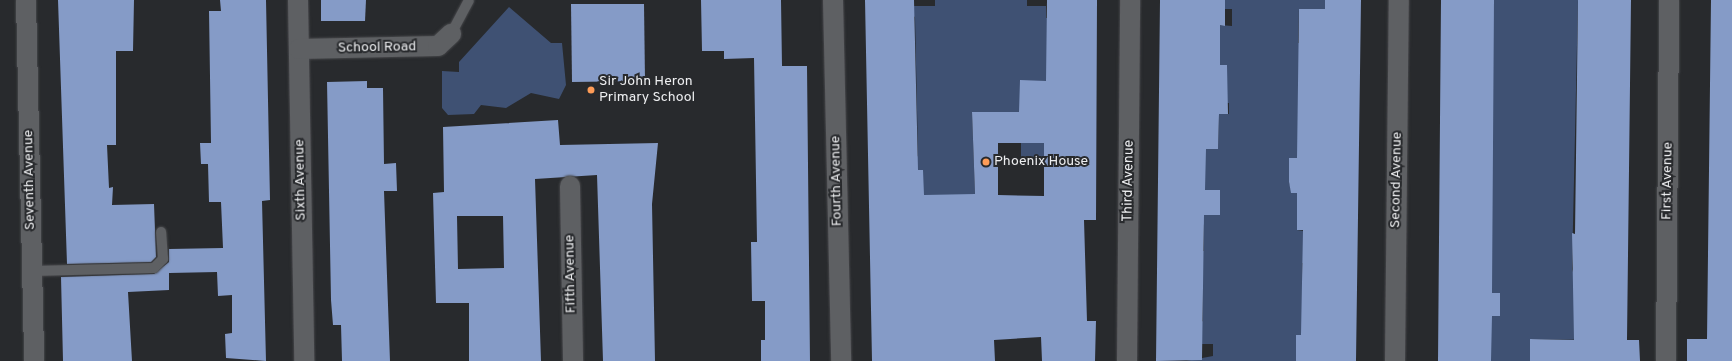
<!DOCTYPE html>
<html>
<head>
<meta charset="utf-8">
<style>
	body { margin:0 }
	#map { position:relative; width:1732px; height:361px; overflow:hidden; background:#282a2d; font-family:Overpass,sans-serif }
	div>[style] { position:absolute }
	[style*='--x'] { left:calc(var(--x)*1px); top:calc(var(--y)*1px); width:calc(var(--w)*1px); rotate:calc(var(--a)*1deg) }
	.green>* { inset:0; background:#3f5173 }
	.building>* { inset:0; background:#859bc7 }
	.roads { filter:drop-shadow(0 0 1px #46474a) drop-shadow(0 0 1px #46474a) }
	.lane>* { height:10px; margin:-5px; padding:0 5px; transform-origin:5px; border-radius:5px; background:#5e6063 }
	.street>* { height:20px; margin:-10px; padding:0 10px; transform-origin:10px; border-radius:10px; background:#5e6063 }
	.dots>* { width:11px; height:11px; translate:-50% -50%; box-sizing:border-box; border:2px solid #282a2d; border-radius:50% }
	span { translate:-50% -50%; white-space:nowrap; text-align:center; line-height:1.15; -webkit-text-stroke:4px #282a2d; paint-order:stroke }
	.street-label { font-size:14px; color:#edeef0 }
	.poi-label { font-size:14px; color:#edeef0 }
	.left { translate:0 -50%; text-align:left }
</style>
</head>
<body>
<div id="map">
	<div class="green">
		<div style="clip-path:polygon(935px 0,1027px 0,1027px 6px,1046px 6px,1046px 18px,1065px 18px,1063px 81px,1021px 81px,1048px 130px,1049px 166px,1021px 166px,1021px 112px,972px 112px,975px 194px,919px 206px,923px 170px,898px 170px,918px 156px,915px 17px,895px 6px,935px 6px)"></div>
		<div style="clip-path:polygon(1225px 0,1325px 0,1325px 9px,1299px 9px,1298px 43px,1324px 43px,1298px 158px,1289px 159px,1289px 182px,1292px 193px,1297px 193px,1297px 230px,1304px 231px,1321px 263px,1302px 263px,1304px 335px,1296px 335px,1296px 361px,1186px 361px,1213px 356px,1213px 344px,1202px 344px,1202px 332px,1186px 332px,1203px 321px,1203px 261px,1187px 251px,1204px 251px,1204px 225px,1189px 214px,1220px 215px,1220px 190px,1205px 190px,1205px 149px,1218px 148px,1219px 114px,1229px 114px,1229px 103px,1206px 102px,1206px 78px,1227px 78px,1227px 66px,1190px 65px,1220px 56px,1220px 25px,1232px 26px,1232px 9px,1225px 9px)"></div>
		<div style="clip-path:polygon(1494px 0,1578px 0,1572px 269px,1595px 340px,1530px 339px,1530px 361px,1491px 361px,1491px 316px,1500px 316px,1500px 293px,1474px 293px)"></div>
		<div style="clip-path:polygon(509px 7px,551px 43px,562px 43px,566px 85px,559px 99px,531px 93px,506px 108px,481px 105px,474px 114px,448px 115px,442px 108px,442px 71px,459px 72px,459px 62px)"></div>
	</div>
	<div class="building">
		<div style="clip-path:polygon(58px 0,134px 0,133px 51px,116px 51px,116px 145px,107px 145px,109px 188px,113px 187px,112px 205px,154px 204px,156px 257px,151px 262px,67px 264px)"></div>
		<div style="clip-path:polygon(220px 0,266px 0,270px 200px,262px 201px,266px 361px,226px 358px,225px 334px,232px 333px,232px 295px,218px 296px,217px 272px,169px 273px,169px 290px,128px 292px,132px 361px,63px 361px,61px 277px,154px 274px,169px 262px,169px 249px,223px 248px,221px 202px,209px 202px,208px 164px,201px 164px,200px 143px,211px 143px,209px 11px,221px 11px)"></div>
		<div style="clip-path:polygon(321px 0,366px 0,365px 21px,321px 21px)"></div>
		<div style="clip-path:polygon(701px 0,781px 0,782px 66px,807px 66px,810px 361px,761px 361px,761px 340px,765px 340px,765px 301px,752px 301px,751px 242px,757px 242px,754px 58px,724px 59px,724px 51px,702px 51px)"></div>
		<div style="clip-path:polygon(evenodd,865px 0,914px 0,918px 170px,923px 170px,924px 195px,975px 194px,972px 112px,1019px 112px,1020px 80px,1046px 81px,1047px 0,1097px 0,1096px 220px,1084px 220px,1087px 321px,1096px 321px,1095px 361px,1042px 361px,1041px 337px,994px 340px,995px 361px,872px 361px,865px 0,998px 143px,1044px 143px,1044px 196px,998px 195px,998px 143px)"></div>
		<div style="clip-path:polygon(1160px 0,1225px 0,1225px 26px,1220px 25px,1220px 65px,1227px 65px,1228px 114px,1219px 114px,1218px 149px,1206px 149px,1205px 190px,1220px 190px,1220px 215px,1204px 215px,1202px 360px,1156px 361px)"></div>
		<div style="clip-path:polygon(1325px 0,1361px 0,1356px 361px,1296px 361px,1296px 335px,1301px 335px,1303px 230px,1297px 230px,1297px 193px,1291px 193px,1289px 182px,1289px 158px,1297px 158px,1299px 9px,1325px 9px)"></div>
		<div style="clip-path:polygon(1441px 0,1494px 0,1492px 293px,1500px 293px,1500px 316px,1492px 316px,1491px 361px,1438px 361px)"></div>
		<div style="clip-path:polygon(1578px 0,1631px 0,1627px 340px,1639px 340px,1640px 361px,1530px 361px,1530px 339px,1574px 340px,1572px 233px,1575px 234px)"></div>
		<div style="clip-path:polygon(1711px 0,1732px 0,1732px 361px,1687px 361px,1687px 339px,1707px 339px)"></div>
		<div style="clip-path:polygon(571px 4px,644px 4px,645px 81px,572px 82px)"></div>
		<div style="clip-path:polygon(367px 81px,367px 88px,383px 88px,384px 164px,396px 163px,397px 191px,384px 191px,390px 361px,342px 361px,341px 325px,333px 325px,331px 300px,327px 82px)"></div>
		<div style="clip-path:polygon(evenodd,558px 120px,560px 145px,658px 143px,652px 204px,655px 361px,603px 361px,597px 175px,535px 179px,541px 361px,469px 361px,469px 303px,436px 303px,433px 193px,444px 192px,443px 127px,558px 120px,457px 216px,503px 216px,504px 268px,458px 269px,457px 216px)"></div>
	</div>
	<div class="roads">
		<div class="lane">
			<div style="--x:451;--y:34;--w:38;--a:-62"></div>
			<div style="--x:32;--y:271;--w:122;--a:-1.4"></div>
			<div style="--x:154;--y:268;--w:13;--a:-45"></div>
			<div style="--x:163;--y:259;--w:27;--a:-94"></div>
		</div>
		<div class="street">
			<div style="--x:26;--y:0;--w:361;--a:88.7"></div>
			<div style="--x:298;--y:0;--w:361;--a:89"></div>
			<div style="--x:833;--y:0;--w:361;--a:88.7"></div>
			<div style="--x:299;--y:49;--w:139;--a:-1.2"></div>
			<div style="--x:438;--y:46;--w:18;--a:-43"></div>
			<div style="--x:570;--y:186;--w:175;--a:89"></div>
			<div style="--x:1127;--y:361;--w:361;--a:-89.5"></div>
			<div style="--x:1395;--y:361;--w:361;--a:-89.4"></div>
			<div style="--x:1666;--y:361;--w:361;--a:-89.5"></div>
		</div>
	</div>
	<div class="dots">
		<div style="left:591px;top:90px;background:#fe9c57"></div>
		<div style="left:986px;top:162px;background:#fe9c57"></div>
	</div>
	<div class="street-label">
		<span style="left:377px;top:48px;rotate:-1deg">School Road</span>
		<span style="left:30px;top:180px;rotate:-91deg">Seventh Avenue</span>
		<span style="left:301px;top:180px;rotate:-91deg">Sixth Avenue</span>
		<span style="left:1397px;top:180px;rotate:-89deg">Second Avenue</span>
		<span style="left:837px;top:181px;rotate:-91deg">Fourth Avenue</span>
		<span style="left:1129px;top:181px;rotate:-89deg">Third Avenue</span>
		<span style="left:1668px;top:181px;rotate:-89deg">First Avenue</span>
		<span style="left:571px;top:274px;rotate:-91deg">Fifth Avenue</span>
	</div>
	<div class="poi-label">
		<span class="left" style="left:599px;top:90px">Sir John Heron<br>Primary School</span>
		<span class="left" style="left:994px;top:162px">Phoenix House</span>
	</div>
</div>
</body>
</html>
